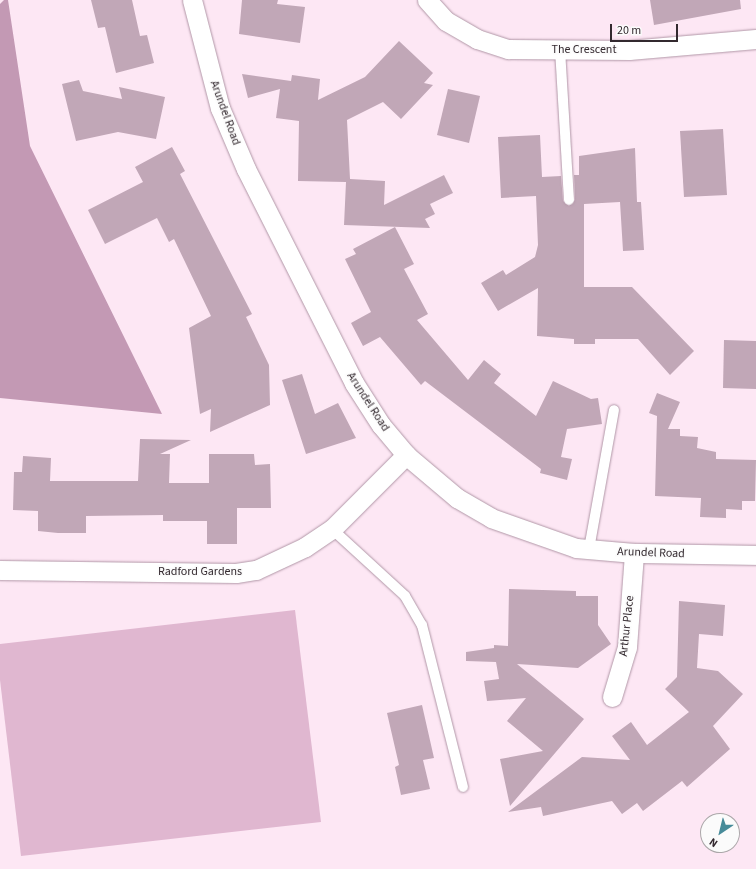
<!DOCTYPE html>
<html>
<head>
<meta charset="utf-8">
<style>
	body { margin:0 }
	#map { position:relative; width:756px; height:869px; overflow:hidden; background:#fde7f4; font-family:"Source Sans 3",sans-serif }
	div>[style] { position:absolute }
	[style*='--x'] { left:calc(var(--x)*1px); top:calc(var(--y)*1px); width:calc(var(--w)*1px); rotate:calc(var(--a)*1deg) }
	.green>* { inset:0; background:#e0b7d0 }
	.forest>* { inset:0; background:#c399b4 }
	.building>* { inset:0; background:#c1a7b7 }
	.roads { filter:drop-shadow(0 0 1px #b197a7) drop-shadow(0 0 1px #b197a7) }
	.lane>* { height:10px; margin:-5px; padding:0 5px; transform-origin:5px; border-radius:5px; background:#fff }
	.street>* { height:19px; margin:-9.5px; padding:0 9.5px; transform-origin:9.5px; border-radius:9.5px; background:#fff }
	span { translate:-50% -50%; white-space:nowrap; text-align:center; line-height:1.15; -webkit-text-stroke:3px #fbfbfb; paint-order:stroke }
	.street-label { font-size:12px; color:#33292f }
	.north { position:absolute; left:700px; top:813px; width:40px; height:40px; box-sizing:border-box; background:#fbfbfb; border:1px solid #aba7a9; border-radius:50%; rotate:215deg; font-size:11px; font-weight:700; line-height:16px; text-align:center; color:#33292f }
	.north::after { content:''; display:block; margin:auto; width:14px; height:18px; background:#478b99; clip-path:polygon(50% 0,100% 100%,50% 72%,0 100%) }
	.scale { position:absolute; left:610px; top:24px; width:68px; height:18px; box-sizing:border-box; border:2px solid #33292f; border-top:0; padding-left:5px; font-size:12px; line-height:14px; white-space:nowrap; color:#33292f; -webkit-text-stroke:3px #fbfbfb; paint-order:stroke }
</style>
</head>
<body>
<div id="map">
	<div class="green">
		<div style="clip-path:polygon(295px 610px,321px 822px,21px 856px,0 680px,0 644px)"></div>
	</div>
	<div class="forest">
		<div style="clip-path:polygon(4px 0,8px 0,30px 146px,162px 414px,0 398px,0 4px)"></div>
	</div>
	<div class="building">
		<div style="clip-path:polygon(91px 0,132px 0,140px 36px,147px 35px,154px 63px,116px 73px,105px 27px,98px 28px)"></div>
		<div style="clip-path:polygon(242px 0,278px 0,277px 4px,305px 7px,300px 43px,239px 34px)"></div>
		<div style="clip-path:polygon(650px 0,740px 0,741px 9px,654px 25px)"></div>
		<div style="clip-path:polygon(399px 41px,433px 73px,424px 83px,433px 85px,401px 119px,383px 102px,347px 120px,350px 179px,385px 181px,384px 205px,444px 175px,453px 193px,430px 204px,435px 214px,425px 219px,430px 228px,344px 225px,346px 182px,298px 181px,299px 121px,276px 118px,280px 89px,248px 98px,242px 74px,291px 81px,292px 75px,320px 79px,318px 100px,365px 77px)"></div>
		<div style="clip-path:polygon(79px 80px,83px 91px,122px 99px,119px 87px,165px 97px,156px 139px,118px 132px,76px 141px,62px 84px)"></div>
		<div style="clip-path:polygon(448px 89px,480px 96px,469px 143px,437px 135px)"></div>
		<div style="clip-path:polygon(723px 129px,727px 195px,684px 197px,680px 131px)"></div>
		<div style="clip-path:polygon(540px 135px,542px 177px,561px 176px,563px 201px,569px 206px,575px 200px,574px 175px,579px 175px,579px 156px,635px 148px,637px 202px,634px 202px,641px 202px,644px 250px,623px 251px,620px 202px,584px 204px,584px 287px,632px 287px,694px 351px,670px 375px,638px 339px,595px 339px,595px 344px,574px 344px,574px 339px,537px 336px,538px 288px,498px 311px,481px 283px,503px 270px,506px 275px,535px 257px,538px 245px,536px 196px,501px 198px,498px 137px)"></div>
		<div style="clip-path:polygon(172px 147px,185px 171px,180px 174px,252px 314px,246px 317px,269px 365px,270px 405px,210px 432px,211px 409px,200px 414px,189px 328px,211px 316px,174px 239px,169px 242px,157px 218px,105px 244px,88px 210px,143px 182px,135px 167px)"></div>
		<div style="clip-path:polygon(395px 227px,414px 264px,404px 269px,428px 314px,417px 320px,468px 380px,484px 360px,501px 374px,494px 383px,536px 416px,553px 381px,591px 399px,598px 398px,602px 424px,567px 429px,561px 457px,572px 459px,567px 480px,540px 473px,541px 469px,425px 381px,421px 385px,380px 337px,363px 346px,351px 323px,371px 312px,345px 259px,356px 254px,353px 249px)"></div>
		<div style="clip-path:polygon(724px 340px,756px 341px,756px 389px,723px 388px)"></div>
		<div style="clip-path:polygon(302px 374px,315px 414px,338px 403px,356px 438px,306px 454px,282px 380px)"></div>
		<div style="clip-path:polygon(657px 393px,680px 402px,668px 429px,680px 429px,680px 436px,698px 437px,697px 448px,716px 452px,716px 459px,756px 460px,755px 501px,742px 501px,742px 510px,726px 509px,726px 518px,700px 517px,701px 498px,655px 496px,657px 416px,649px 413px)"></div>
		<div style="clip-path:polygon(140px 439px,191px 440px,160px 454px,170px 454px,169px 483px,209px 483px,209px 454px,254px 454px,255px 465px,270px 464px,271px 508px,237px 508px,237px 544px,207px 544px,207px 521px,163px 521px,163px 515px,86px 516px,86px 533px,58px 533px,38px 531px,38px 511px,13px 510px,14px 472px,22px 472px,23px 456px,51px 458px,50px 481px,138px 481px)"></div>
		<div style="clip-path:polygon(509px 589px,576px 591px,576px 596px,598px 596px,598px 625px,611px 644px,578px 668px,517px 664px,584px 719px,510px 806px,500px 759px,543px 751px,507px 721px,526px 698px,487px 701px,484px 681px,499px 679px,496px 662px,466px 661px,466px 652px,494px 648px,494px 645px,508px 646px)"></div>
		<div style="clip-path:polygon(679px 601px,725px 605px,723px 636px,699px 634px,697px 668px,718px 671px,743px 694px,713px 726px,730px 749px,687px 787px,682px 781px,643px 811px,637px 803px,622px 814px,612px 801px,543px 816px,541px 807px,508px 812px,582px 757px,630px 760px,612px 736px,631px 722px,647px 745px,689px 712px,665px 689px,677px 677px)"></div>
		<div style="clip-path:polygon(422px 705px,434px 758px,423px 760px,430px 789px,401px 795px,395px 767px,399px 765px,387px 713px)"></div>
	</div>
	<div class="roads">
		<div class="lane">
			<div style="--x:560;--y:49;--w:151;--a:86.6"></div>
			<div style="--x:332;--y:529;--w:99;--a:42.5"></div>
			<div style="--x:405;--y:596;--w:34;--a:60"></div>
			<div style="--x:422;--y:625;--w:167;--a:75.8"></div>
			<div style="--x:589;--y:549;--w:141;--a:-79.8"></div>
		</div>
		<div class="street">
			<div style="--x:192;--y:0;--w:112;--a:75.5"></div>
			<div style="--x:220;--y:108;--w:66;--a:66.9"></div>
			<div style="--x:246;--y:169;--w:240;--a:63.2"></div>
			<div style="--x:354;--y:383;--w:50;--a:57.3"></div>
			<div style="--x:381;--y:425;--w:39;--a:50"></div>
			<div style="--x:406;--y:455;--w:67;--a:40.1"></div>
			<div style="--x:457;--y:498;--w:39;--a:30"></div>
			<div style="--x:491;--y:518;--w:90;--a:19.4"></div>
			<div style="--x:576;--y:548;--w:58;--a:4.9"></div>
			<div style="--x:634;--y:553;--w:122;--a:0.9"></div>
			<div style="--x:427;--y:0;--w:28;--a:48"></div>
			<div style="--x:446;--y:21;--w:36;--a:30"></div>
			<div style="--x:477;--y:39;--w:33;--a:18"></div>
			<div style="--x:508;--y:49;--w:121;--a:0.5"></div>
			<div style="--x:629;--y:50;--w:127;--a:-5"></div>
			<div style="--x:0;--y:570;--w:236;--a:0.7"></div>
			<div style="--x:236;--y:573;--w:20;--a:-9"></div>
			<div style="--x:256;--y:570;--w:54;--a:-25.1"></div>
			<div style="--x:305;--y:547;--w:32;--a:-34"></div>
			<div style="--x:332;--y:529;--w:105;--a:-45"></div>
			<div style="--x:612;--y:697;--w:52;--a:-73.3"></div>
			<div style="--x:627;--y:647;--w:94;--a:-85.7"></div>
		</div>
	</div>
	<div class="street-label">
		<span style="left:584px;top:50px">The Crescent</span>
		<span style="left:225px;top:113px;rotate:70deg">Arundel Road</span>
		<span style="left:368px;top:402px;rotate:57deg">Arundel Road</span>
		<span style="left:651px;top:553px;rotate:2deg">Arundel Road</span>
		<span style="left:200px;top:572px">Radford Gardens</span>
		<span style="left:627px;top:626px;rotate:-84deg">Arthur Place</span>
	</div>
	<div class="north">N</div>
	<div class="scale">20 m</div>
</div>
</body>
</html>
